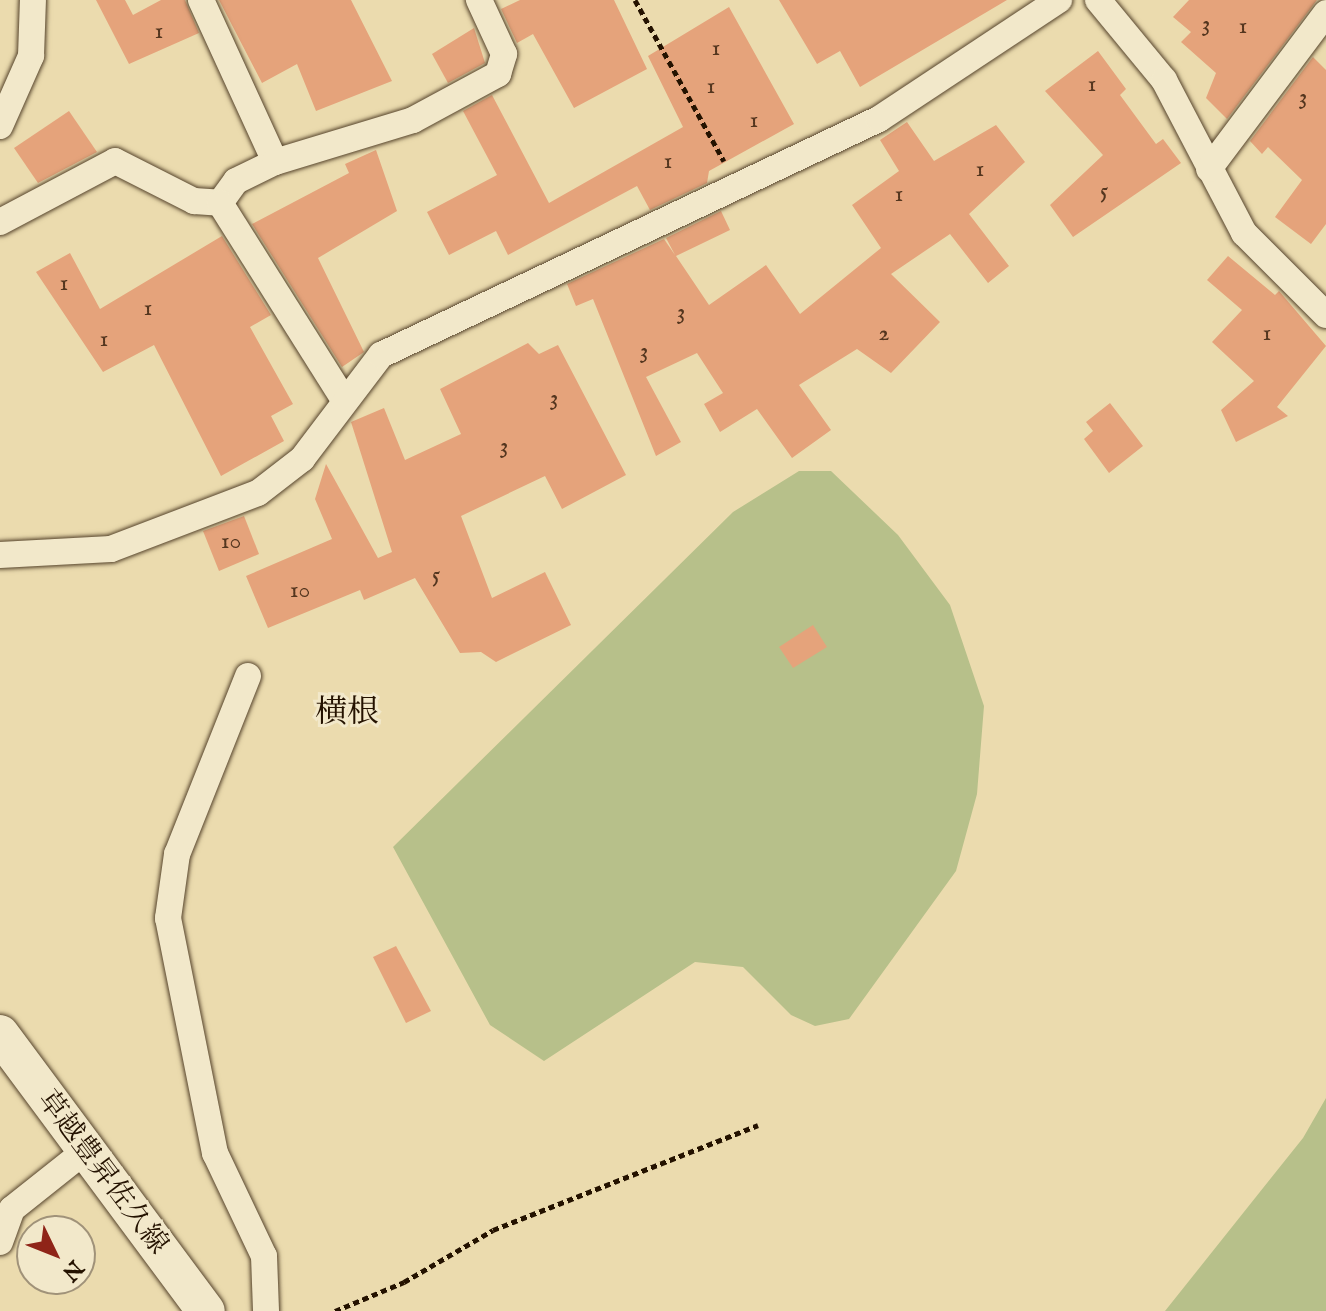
<!DOCTYPE html>
<html>
<head>
<meta charset="utf-8">
<style>
	body { margin:0 }
	#map { position:relative; width:1326px; height:1311px; overflow:hidden; background:#ebdbae; font-family:"IM FELL English","Noto Serif JP",serif }
	div>[style] { position:absolute }
	[style*='--x'] { left:calc(var(--x)*1px); top:calc(var(--y)*1px); width:calc(var(--w)*1px); rotate:calc(var(--a)*1deg) }
	.green>* { inset:0; background:#b7c08a }
	.building>* { inset:0; background:#e5a37b }
	.path>* { height:5px; margin-top:-2.5px; transform-origin:0; background:repeating-linear-gradient(90deg,#241200 0 6px,transparent 0 10px) }
	.roads { filter:drop-shadow(0 0 2px #56442c) drop-shadow(0 0 2px #56442c) }
	.minor>* { height:26px; margin:-13px; padding:0 13px; transform-origin:13px; border-radius:13px; background:#f2e8ca }
	.secondary>* { height:38px; margin:-19px; padding:0 19px; transform-origin:19px; border-radius:19px; background:#f2e8ca }
	span { translate:-50% -50%; white-space:nowrap; text-align:center; line-height:1.15; -webkit-text-stroke:6px #f2e8ca; paint-order:stroke }
	.number-label { font-size:24px; color:#54361f }
	.number-label span { -webkit-text-stroke-width:0 }
	.street-label { font-size:28px; color:#241200 }
	.quarter-label { font-size:32px; color:#241200 }
	.north { position:absolute; left:16px; top:1215px; width:80px; height:80px; box-sizing:border-box; background:#f2e8ca; border:2px solid #a09279; border-radius:50%; rotate:133deg; font-size:22px; font-weight:700; line-height:32px; text-align:center; color:#241200 }
	.north::after { content:''; display:block; margin:auto; width:28px; height:36px; background:#8f2418; clip-path:polygon(50% 0,100% 100%,50% 72%,0 100%) }
</style>
</head>
<body>
<div id="map">
	<div class="green">
		<div style="clip-path:polygon(799px 471px,831px 471px,898px 535px,950px 605px,984px 706px,977px 794px,956px 871px,849px 1019px,815px 1026px,791px 1015px,743px 967px,695px 962px,544px 1061px,490px 1025px,393px 847px,733px 512px)"></div>
		<div style="clip-path:polygon(1326px 1098px,1326px 1311px,1165px 1311px,1303px 1138px)"></div>
	</div>
	<div class="building">
		<div style="clip-path:polygon(96px 0,125px 0,133px 15px,161px 0,185px 0,199px 33px,129px 64px)"></div>
		<div style="clip-path:polygon(219px 0,351px 0,392px 81px,316px 111px,297px 64px,262px 83px)"></div>
		<div style="clip-path:polygon(520px 0,614px 0,647px 69px,574px 108px,533px 34px,517px 43px,501px 9px)"></div>
		<div style="clip-path:polygon(779px 0,1007px 0,860px 87px,840px 51px,817px 64px)"></div>
		<div style="clip-path:polygon(1189px 0,1317px 0,1227px 119px,1206px 98px,1216px 73px,1181px 42px,1191px 32px,1173px 17px)"></div>
		<div style="clip-path:polygon(729px 7px,794px 124px,709px 171px,707px 183px,650px 210px,637px 186px,508px 255px,496px 231px,449px 255px,427px 212px,497px 175px,463px 111px,492px 95px,549px 203px,683px 127px,648px 56px)"></div>
		<div style="clip-path:polygon(474px 28px,485px 63px,448px 83px,432px 54px)"></div>
		<div style="clip-path:polygon(1098px 51px,1126px 89px,1120px 95px,1156px 144px,1163px 139px,1181px 163px,1073px 237px,1050px 205px,1103px 155px,1045px 91px)"></div>
		<div style="clip-path:polygon(1313px 57px,1326px 70px,1326px 224px,1311px 244px,1275px 217px,1302px 180px,1268px 147px,1262px 154px,1250px 141px)"></div>
		<div style="clip-path:polygon(69px 111px,97px 152px,38px 183px,14px 148px)"></div>
		<div style="clip-path:polygon(907px 122px,934px 161px,996px 125px,1025px 162px,969px 214px,1009px 266px,988px 283px,950px 234px,891px 274px,940px 322px,891px 373px,857px 349px,799px 385px,831px 430px,792px 458px,757px 409px,720px 432px,704px 404px,723px 393px,697px 353px,646px 377px,681px 442px,656px 456px,593px 299px,576px 306px,567px 284px,664px 239px,675px 255px,666px 238px,721px 211px,730px 230px,676px 256px,709px 305px,766px 265px,800px 314px,881px 248px,852px 205px,899px 171px,880px 140px)"></div>
		<div style="clip-path:polygon(376px 150px,397px 211px,318px 258px,364px 352px,342px 367px,252px 224px,349px 173px,345px 164px)"></div>
		<div style="clip-path:polygon(222px 236px,271px 315px,250px 327px,293px 404px,271px 416px,284px 441px,221px 476px,154px 345px,103px 372px,36px 272px,70px 253px,100px 309px)"></div>
		<div style="clip-path:polygon(1228px 256px,1275px 295px,1279px 291px,1326px 346px,1277px 407px,1288px 416px,1236px 442px,1221px 410px,1254px 381px,1212px 342px,1242px 310px,1207px 280px)"></div>
		<div style="clip-path:polygon(528px 343px,539px 354px,558px 345px,626px 475px,562px 509px,545px 476px,461px 516px,492px 598px,545px 572px,571px 625px,496px 662px,481px 652px,460px 653px,415px 578px,364px 600px,360px 590px,268px 628px,246px 576px,332px 539px,315px 499px,326px 464px,378px 558px,392px 552px,351px 422px,384px 408px,405px 460px,461px 434px,440px 389px)"></div>
		<div style="clip-path:polygon(1110px 403px,1143px 446px,1109px 473px,1084px 439px,1093px 431px,1086px 422px)"></div>
		<div style="clip-path:polygon(244px 516px,259px 554px,219px 571px,203px 531px)"></div>
		<div style="clip-path:polygon(813px 625px,827px 647px,793px 668px,779px 647px)"></div>
		<div style="clip-path:polygon(396px 946px,431px 1011px,406px 1023px,373px 957px)"></div>
	</div>
	<div class="path">
		<div style="--x:635;--y:0;--w:184;--a:61.1"></div>
		<div style="--x:335;--y:1311;--w:75;--a:-22.8"></div>
		<div style="--x:404;--y:1282;--w:103;--a:-30.3"></div>
		<div style="--x:493;--y:1230;--w:285;--a:-21.6"></div>
	</div>
	<div class="roads">
		<div class="minor">
			<div style="--x:201;--y:0;--w:178;--a:65.4"></div>
			<div style="--x:1098;--y:0;--w:104;--a:50.5"></div>
			<div style="--x:1164;--y:80;--w:173;--a:62.4"></div>
			<div style="--x:1244;--y:233;--w:116;--a:45"></div>
			<div style="--x:0;--y:126;--w:77;--a:-66.1"></div>
			<div style="--x:31;--y:56;--w:56;--a:-88"></div>
			<div style="--x:1209;--y:169;--w:195;--a:-53.1"></div>
			<div style="--x:220;--y:203;--w:27;--a:-54"></div>
			<div style="--x:236;--y:181;--w:43;--a:-26"></div>
			<div style="--x:275;--y:162;--w:144;--a:-16.9"></div>
			<div style="--x:413;--y:120;--w:97;--a:-28.4"></div>
			<div style="--x:498;--y:74;--w:21;--a:-73"></div>
			<div style="--x:504;--y:54;--w:60;--a:-114.8"></div>
			<div style="--x:0;--y:222;--w:130;--a:-27.9"></div>
			<div style="--x:115;--y:161;--w:89;--a:26.9"></div>
			<div style="--x:194;--y:201;--w:26;--a:4"></div>
			<div style="--x:220;--y:203;--w:233;--a:57.8"></div>
			<div style="--x:0;--y:555;--w:111;--a:-3.1"></div>
			<div style="--x:111;--y:549;--w:157;--a:-20.9"></div>
			<div style="--x:258;--y:493;--w:56;--a:-37.7"></div>
			<div style="--x:302;--y:459;--w:131;--a:-52.8"></div>
			<div style="--x:381;--y:355;--w:551;--a:-25.36"></div>
			<div style="--x:879;--y:119;--w:216;--a:-33.5"></div>
			<div style="--x:248;--y:676;--w:192;--a:111.7"></div>
			<div style="--x:177;--y:854;--w:65;--a:98"></div>
			<div style="--x:168;--y:918;--w:240;--a:78.7"></div>
			<div style="--x:215;--y:1153;--w:114;--a:64.6"></div>
			<div style="--x:264;--y:1256;--w:55;--a:87.9"></div>
			<div style="--x:0;--y:1242;--w:35;--a:-70"></div>
			<div style="--x:12;--y:1209;--w:93;--a:-38.5"></div>
		</div>
		<div class="secondary">
			<div style="--x:0;--y:1034;--w:345;--a:53.4"></div>
		</div>
	</div>
	<div class="number-label">
		<span style="left:1206px;top:25px">3</span>
		<span style="left:1243px;top:27px">1</span>
		<span style="left:159px;top:32px">1</span>
		<span style="left:716px;top:49px">1</span>
		<span style="left:1092px;top:85px">1</span>
		<span style="left:711px;top:87px">1</span>
		<span style="left:1303px;top:98px">3</span>
		<span style="left:754px;top:121px">1</span>
		<span style="left:668px;top:162px">1</span>
		<span style="left:980px;top:170px">1</span>
		<span style="left:1104px;top:192px">5</span>
		<span style="left:899px;top:195px">1</span>
		<span style="left:64px;top:284px">1</span>
		<span style="left:148px;top:309px">1</span>
		<span style="left:681px;top:313px">3</span>
		<span style="left:884px;top:334px">2</span>
		<span style="left:1267px;top:334px">1</span>
		<span style="left:104px;top:340px">1</span>
		<span style="left:644px;top:352px">3</span>
		<span style="left:554px;top:399px">3</span>
		<span style="left:504px;top:447px">3</span>
		<span style="left:231px;top:542px">10</span>
		<span style="left:436px;top:576px">5</span>
		<span style="left:300px;top:591px">10</span>
	</div>
	<div class="street-label">
		<span style="left:102px;top:1173px;rotate:53deg">草越豊昇佐久線</span>
	</div>
	<div class="quarter-label">
		<span style="left:347px;top:714px">横根</span>
	</div>
	<div class="north">N</div>
</div>
</body>
</html>
